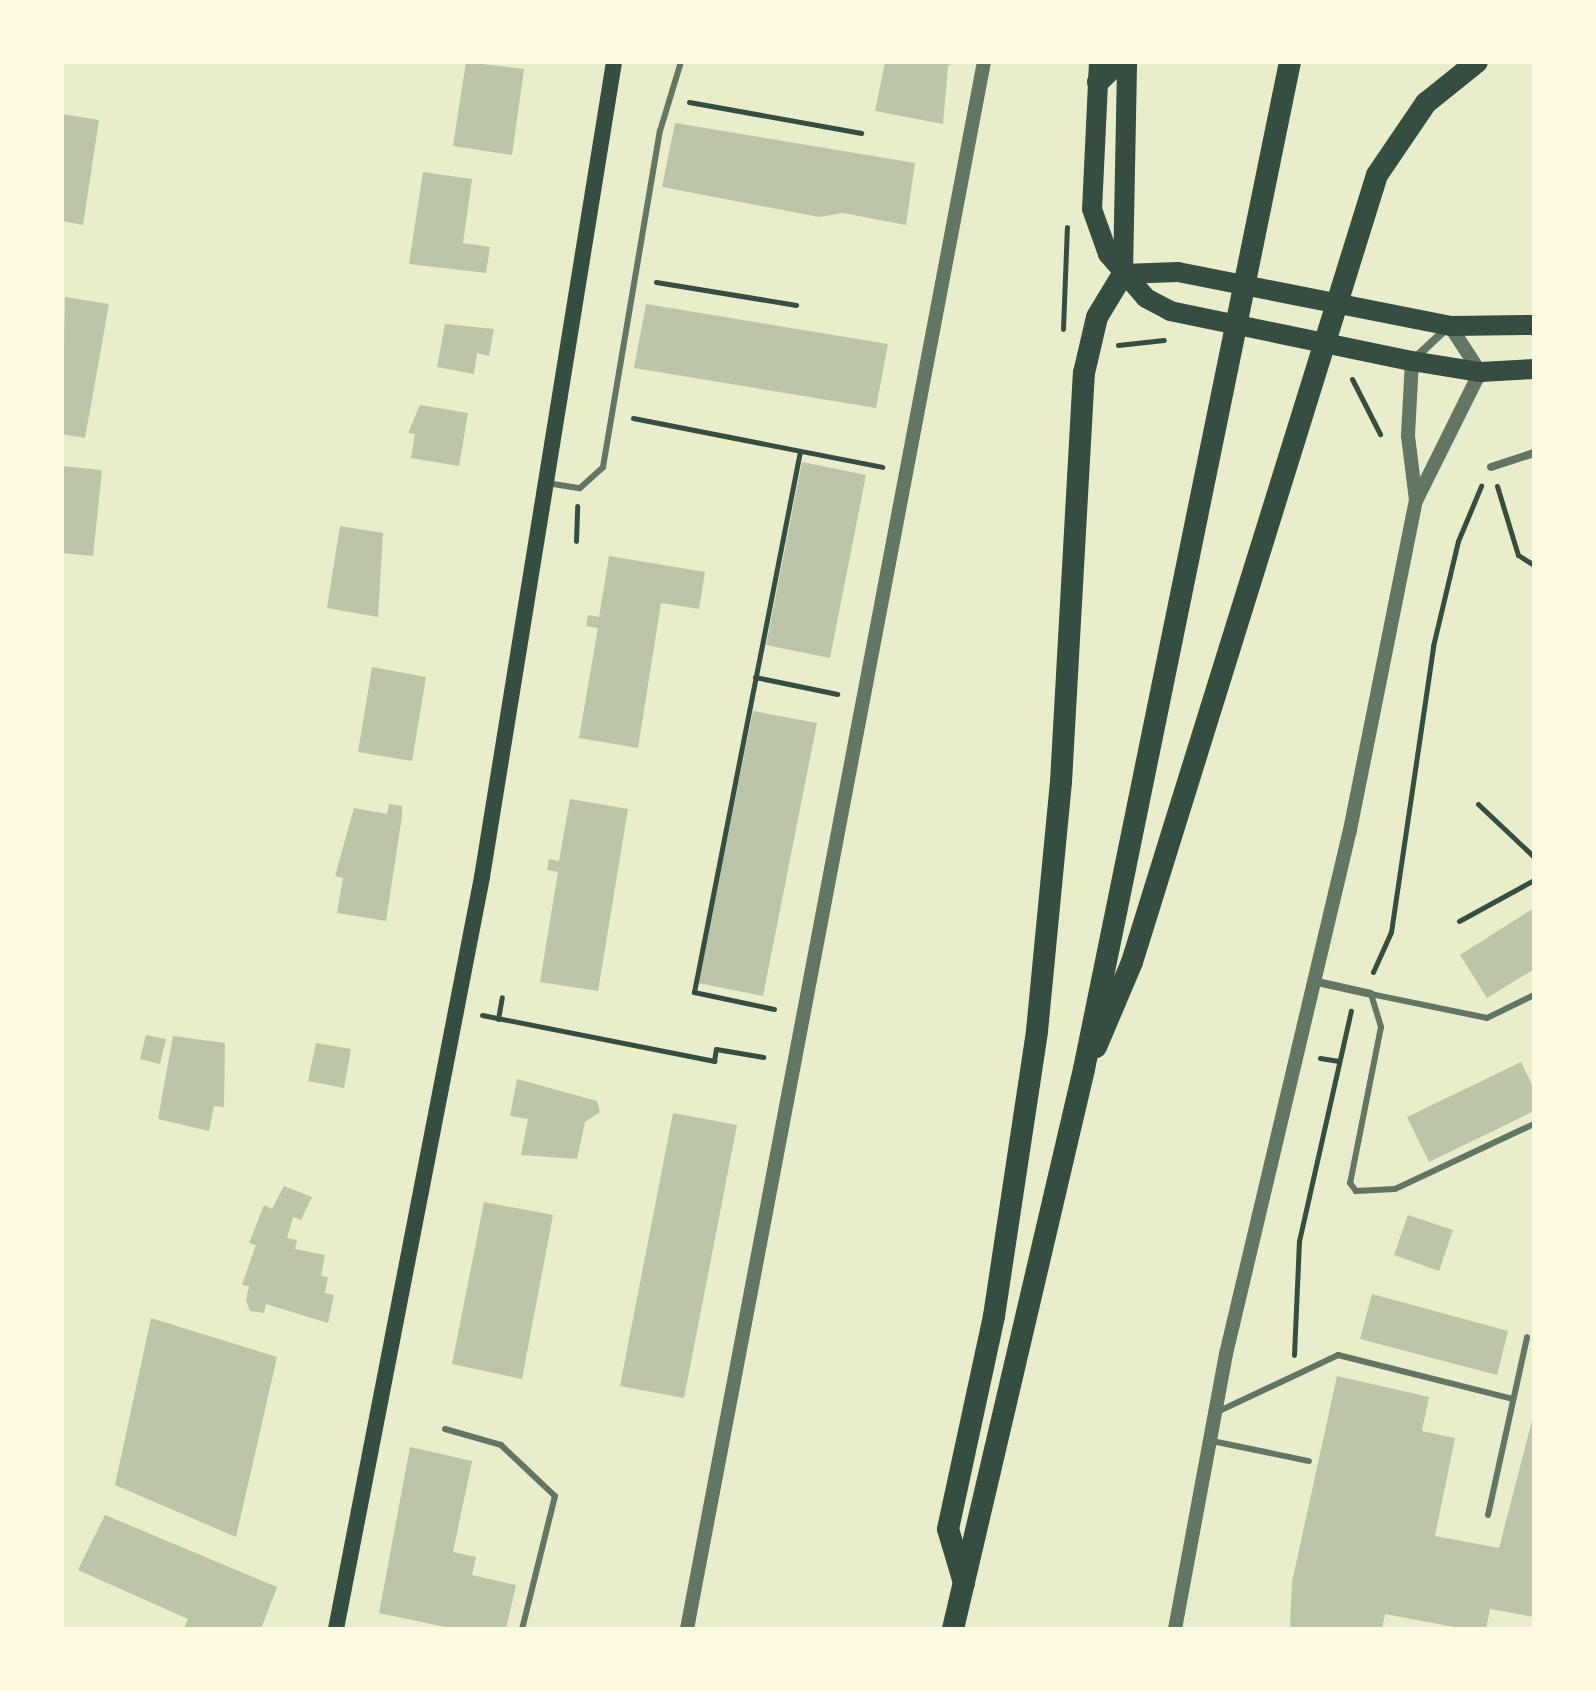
<!DOCTYPE html>
<html>
<head>
<meta charset="utf-8">
<style>
	body { margin:0 }
	#map { position:relative; width:1596px; height:1691px; overflow:hidden; background:#e9edc9; font-family:Barlow,sans-serif }
	div>[style] { position:absolute }
	[style*='--x'] { left:calc(var(--x)*1px); top:calc(var(--y)*1px); width:calc(var(--w)*1px); rotate:calc(var(--a)*1deg) }
	.building>* { inset:0; background:#bcc5a7 }
	.path>* { height:5px; margin:-2.5px; padding:0 2.5px; transform-origin:2.5px; border-radius:2.5px; background:#344e41 }
	.service>* { height:6px; margin:-3px; padding:0 3px; transform-origin:3px; border-radius:3px; background:#617663 }
	.minor>* { height:8px; margin:-4px; padding:0 4px; transform-origin:4px; border-radius:4px; background:#617663 }
	.tertiary>* { height:14px; margin:-7px; padding:0 7px; transform-origin:7px; border-radius:7px; background:#617663 }
	.secondary>* { height:16px; margin:-8px; padding:0 8px; transform-origin:8px; border-radius:8px; background:#344e41 }
	.primary>* { height:20px; margin:-10px; padding:0 10px; transform-origin:10px; border-radius:10px; background:#344e41 }
	.trunk>* { height:22px; margin:-11px; padding:0 11px; transform-origin:11px; border-radius:11px; background:#344e41 }
	span { translate:-50% -50%; white-space:nowrap; text-align:center; line-height:1.15; -webkit-text-stroke:6px #fefae0; paint-order:stroke }
	.frame { position:absolute; inset:0; border:64px solid #fefae0; pointer-events:none }
</style>
</head>
<body>
<div id="map">
	<div class="building">
		<div style="clip-path:polygon(466px 62px,524px 69px,512px 155px,453px 146px)"></div>
		<div style="clip-path:polygon(885px 62px,956px 62px,948px 66px,943px 124px,875px 111px)"></div>
		<div style="clip-path:polygon(62px 114px,99px 120px,83px 225px,62px 221px)"></div>
		<div style="clip-path:polygon(675px 123px,915px 163px,906px 225px,843px 213px,819px 217px,662px 187px)"></div>
		<div style="clip-path:polygon(423px 172px,472px 179px,463px 243px,490px 247px,486px 273px,409px 264px)"></div>
		<div style="clip-path:polygon(65px 297px,109px 304px,85px 438px,62px 434px)"></div>
		<div style="clip-path:polygon(646px 304px,888px 344px,876px 408px,634px 368px)"></div>
		<div style="clip-path:polygon(445px 324px,494px 329px,489px 356px,477px 353px,474px 374px,437px 367px)"></div>
		<div style="clip-path:polygon(420px 405px,468px 413px,459px 466px,411px 458px,415px 434px,408px 433px)"></div>
		<div style="clip-path:polygon(802px 462px,866px 475px,830px 658px,766px 645px)"></div>
		<div style="clip-path:polygon(62px 466px,102px 470px,93px 556px,62px 553px)"></div>
		<div style="clip-path:polygon(340px 526px,383px 533px,378px 617px,327px 608px)"></div>
		<div style="clip-path:polygon(609px 556px,705px 572px,699px 609px,661px 603px,638px 748px,579px 738px,598px 628px,586px 626px,588px 615px,599px 617px)"></div>
		<div style="clip-path:polygon(372px 667px,426px 677px,412px 761px,358px 752px)"></div>
		<div style="clip-path:polygon(753px 711px,817px 723px,763px 996px,698px 983px)"></div>
		<div style="clip-path:polygon(570px 799px,628px 809px,598px 991px,540px 982px,558px 872px,547px 870px,549px 859px,559px 861px)"></div>
		<div style="clip-path:polygon(389px 804px,402px 806px,402px 816px,386px 921px,337px 913px,343px 878px,335px 876px,354px 808px,387px 814px)"></div>
		<div style="clip-path:polygon(1534px 908px,1534px 969px,1487px 998px,1460px 955px)"></div>
		<div style="clip-path:polygon(146px 1035px,166px 1039px,160px 1064px,140px 1059px)"></div>
		<div style="clip-path:polygon(173px 1036px,225px 1043px,224px 1107px,214px 1106px,209px 1131px,158px 1119px)"></div>
		<div style="clip-path:polygon(316px 1043px,351px 1049px,344px 1088px,308px 1081px)"></div>
		<div style="clip-path:polygon(1521px 1062px,1534px 1089px,1534px 1111px,1429px 1162px,1407px 1117px)"></div>
		<div style="clip-path:polygon(517px 1079px,597px 1101px,600px 1112px,585px 1122px,577px 1159px,521px 1155px,528px 1119px,510px 1116px)"></div>
		<div style="clip-path:polygon(673px 1113px,737px 1125px,684px 1398px,620px 1386px)"></div>
		<div style="clip-path:polygon(284px 1186px,312px 1197px,301px 1220px,293px 1217px,287px 1238px,297px 1240px,295px 1249px,325px 1255px,321px 1276px,328px 1277px,325px 1293px,334px 1295px,328px 1323px,266px 1304px,264px 1313px,250px 1311px,246px 1300px,249px 1286px,242px 1285px,256px 1245px,249px 1243px,264px 1205px,272px 1209px)"></div>
		<div style="clip-path:polygon(484px 1202px,553px 1215px,522px 1379px,452px 1364px)"></div>
		<div style="clip-path:polygon(1408px 1215px,1453px 1230px,1439px 1271px,1394px 1255px)"></div>
		<div style="clip-path:polygon(1372px 1294px,1508px 1331px,1497px 1375px,1360px 1339px)"></div>
		<div style="clip-path:polygon(151px 1318px,277px 1357px,236px 1537px,115px 1485px)"></div>
		<div style="clip-path:polygon(1337px 1376px,1429px 1397px,1422px 1431px,1455px 1438px,1435px 1536px,1499px 1548px,1534px 1413px,1534px 1617px,1490px 1609px,1486px 1629px,1465px 1629px,1385px 1614px,1382px 1629px,1290px 1629px,1292px 1582px)"></div>
		<div style="clip-path:polygon(410px 1447px,472px 1461px,453px 1552px,476px 1557px,472px 1575px,516px 1585px,506px 1629px,455px 1629px,379px 1613px)"></div>
		<div style="clip-path:polygon(105px 1515px,277px 1587px,261px 1629px,184px 1629px,188px 1619px,78px 1570px)"></div>
	</div>
	<div class="path">
		<div style="--x:689;--y:102;--w:175;--a:10.2"></div>
		<div style="--x:656;--y:282;--w:142;--a:9.3"></div>
		<div style="--x:1063;--y:329;--w:102;--a:-87.8"></div>
		<div style="--x:1118;--y:345;--w:46;--a:-6.2"></div>
		<div style="--x:1352;--y:379;--w:62;--a:63"></div>
		<div style="--x:633;--y:418;--w:254;--a:11.1"></div>
		<div style="--x:1497;--y:486;--w:72;--a:73.1"></div>
		<div style="--x:1518;--y:555;--w:19;--a:32"></div>
		<div style="--x:576;--y:541;--w:35;--a:-88"></div>
		<div style="--x:755;--y:677;--w:84;--a:11.7"></div>
		<div style="--x:1478;--y:804;--w:77;--a:43.4"></div>
		<div style="--x:1459;--y:921;--w:85;--a:-28.7"></div>
		<div style="--x:1373;--y:972;--w:44;--a:-65.8"></div>
		<div style="--x:1391;--y:932;--w:289;--a:-81.6"></div>
		<div style="--x:1433;--y:646;--w:108;--a:-76.6"></div>
		<div style="--x:1458;--y:541;--w:60;--a:-67.3"></div>
		<div style="--x:774;--y:1009;--w:82;--a:-168"></div>
		<div style="--x:694;--y:992;--w:551;--a:-78.91"></div>
		<div style="--x:482;--y:1015;--w:237;--a:11.2"></div>
		<div style="--x:714;--y:1061;--w:12;--a:-81"></div>
		<div style="--x:716;--y:1049;--w:48;--a:9.7"></div>
		<div style="--x:498;--y:1019;--w:22;--a:-80"></div>
		<div style="--x:1320;--y:1058;--w:19;--a:9"></div>
		<div style="--x:1294;--y:1355;--w:114;--a:-87.5"></div>
		<div style="--x:1299;--y:1241;--w:236;--a:-77.3"></div>
	</div>
	<div class="service">
		<div style="--x:547;--y:483;--w:33;--a:9"></div>
		<div style="--x:580;--y:488;--w:31;--a:-42"></div>
		<div style="--x:603;--y:467;--w:341;--a:-80.4"></div>
		<div style="--x:660;--y:131;--w:72;--a:-73.1"></div>
		<div style="--x:1534;--y:995;--w:52;--a:153.9"></div>
		<div style="--x:1487;--y:1018;--w:118;--a:-168.3"></div>
		<div style="--x:1371;--y:994;--w:34;--a:73"></div>
		<div style="--x:1381;--y:1027;--w:159;--a:101.2"></div>
		<div style="--x:1350;--y:1183;--w:10;--a:53"></div>
		<div style="--x:1356;--y:1191;--w:39;--a:-3"></div>
		<div style="--x:1395;--y:1189;--w:153;--a:-25.1"></div>
		<div style="--x:1217;--y:1412;--w:134;--a:-25.2"></div>
		<div style="--x:1338;--y:1355;--w:180;--a:14.1"></div>
		<div style="--x:445;--y:1429;--w:58;--a:15.9"></div>
		<div style="--x:501;--y:1445;--w:74;--a:43.4"></div>
		<div style="--x:555;--y:1496;--w:137;--a:103.9"></div>
		<div style="--x:1212;--y:1441;--w:99;--a:11.7"></div>
		<div style="--x:1488;--y:1515;--w:182;--a:-77.6"></div>
	</div>
	<div class="minor">
		<div style="--x:1415;--y:358;--w:42;--a:-43.1"></div>
		<div style="--x:1491;--y:467;--w:45;--a:-18"></div>
		<div style="--x:1313;--y:981;--w:59;--a:12.6"></div>
	</div>
	<div class="tertiary">
		<div style="--x:1412;--y:361;--w:75;--a:93.1"></div>
		<div style="--x:1408;--y:436;--w:64;--a:82.9"></div>
		<div style="--x:687;--y:1629;--w:1595;--a:-79.27"></div>
		<div style="--x:1175;--y:1629;--w:280;--a:-79.5"></div>
		<div style="--x:1226;--y:1354;--w:538;--a:-76.69"></div>
		<div style="--x:1350;--y:830;--w:336;--a:-78.7"></div>
		<div style="--x:1416;--y:501;--w:144;--a:-63.6"></div>
		<div style="--x:1480;--y:372;--w:55;--a:-123.1"></div>
	</div>
	<div class="secondary">
		<div style="--x:336;--y:1629;--w:766;--a:-79.01"></div>
		<div style="--x:482;--y:877;--w:826;--a:-80.8"></div>
	</div>
	<div class="primary">
		<div style="--x:1099;--y:62;--w:147;--a:92.7"></div>
		<div style="--x:1092;--y:209;--w:48;--a:70.4"></div>
		<div style="--x:1108;--y:254;--w:58;--a:49.2"></div>
		<div style="--x:1146;--y:298;--w:27;--a:28"></div>
		<div style="--x:1170;--y:311;--w:247;--a:11.7"></div>
		<div style="--x:1412;--y:361;--w:69;--a:9.2"></div>
		<div style="--x:1480;--y:372;--w:54;--a:-3.2"></div>
		<div style="--x:1123;--y:274;--w:55;--a:-2.1"></div>
		<div style="--x:1178;--y:272;--w:277;--a:11.2"></div>
		<div style="--x:1450;--y:326;--w:84;--a:-0.7"></div>
		<div style="--x:1123;--y:274;--w:212;--a:-88.9"></div>
	</div>
	<div class="trunk">
		<div style="--x:1098;--y:82;--w:29;--a:-44"></div>
		<div style="--x:1096;--y:1047;--w:92;--a:-67"></div>
		<div style="--x:1132;--y:962;--w:824;--a:-72.71"></div>
		<div style="--x:1377;--y:175;--w:87;--a:-55.8"></div>
		<div style="--x:1426;--y:103;--w:65;--a:-38.8"></div>
		<div style="--x:964;--y:1583;--w:56;--a:-106.5"></div>
		<div style="--x:948;--y:1529;--w:218;--a:-77.8"></div>
		<div style="--x:994;--y:1316;--w:288;--a:-81.4"></div>
		<div style="--x:1037;--y:1031;--w:250;--a:-84.5"></div>
		<div style="--x:1061;--y:782;--w:410;--a:-86.8"></div>
		<div style="--x:1084;--y:373;--w:57;--a:-76.9"></div>
		<div style="--x:1097;--y:317;--w:50;--a:-58.8"></div>
		<div style="--x:953;--y:1629;--w:575;--a:-76.83"></div>
		<div style="--x:1084;--y:1069;--w:1028;--a:-78.44"></div>
	</div>
	<div class="frame"></div>
</div>
</body>
</html>
